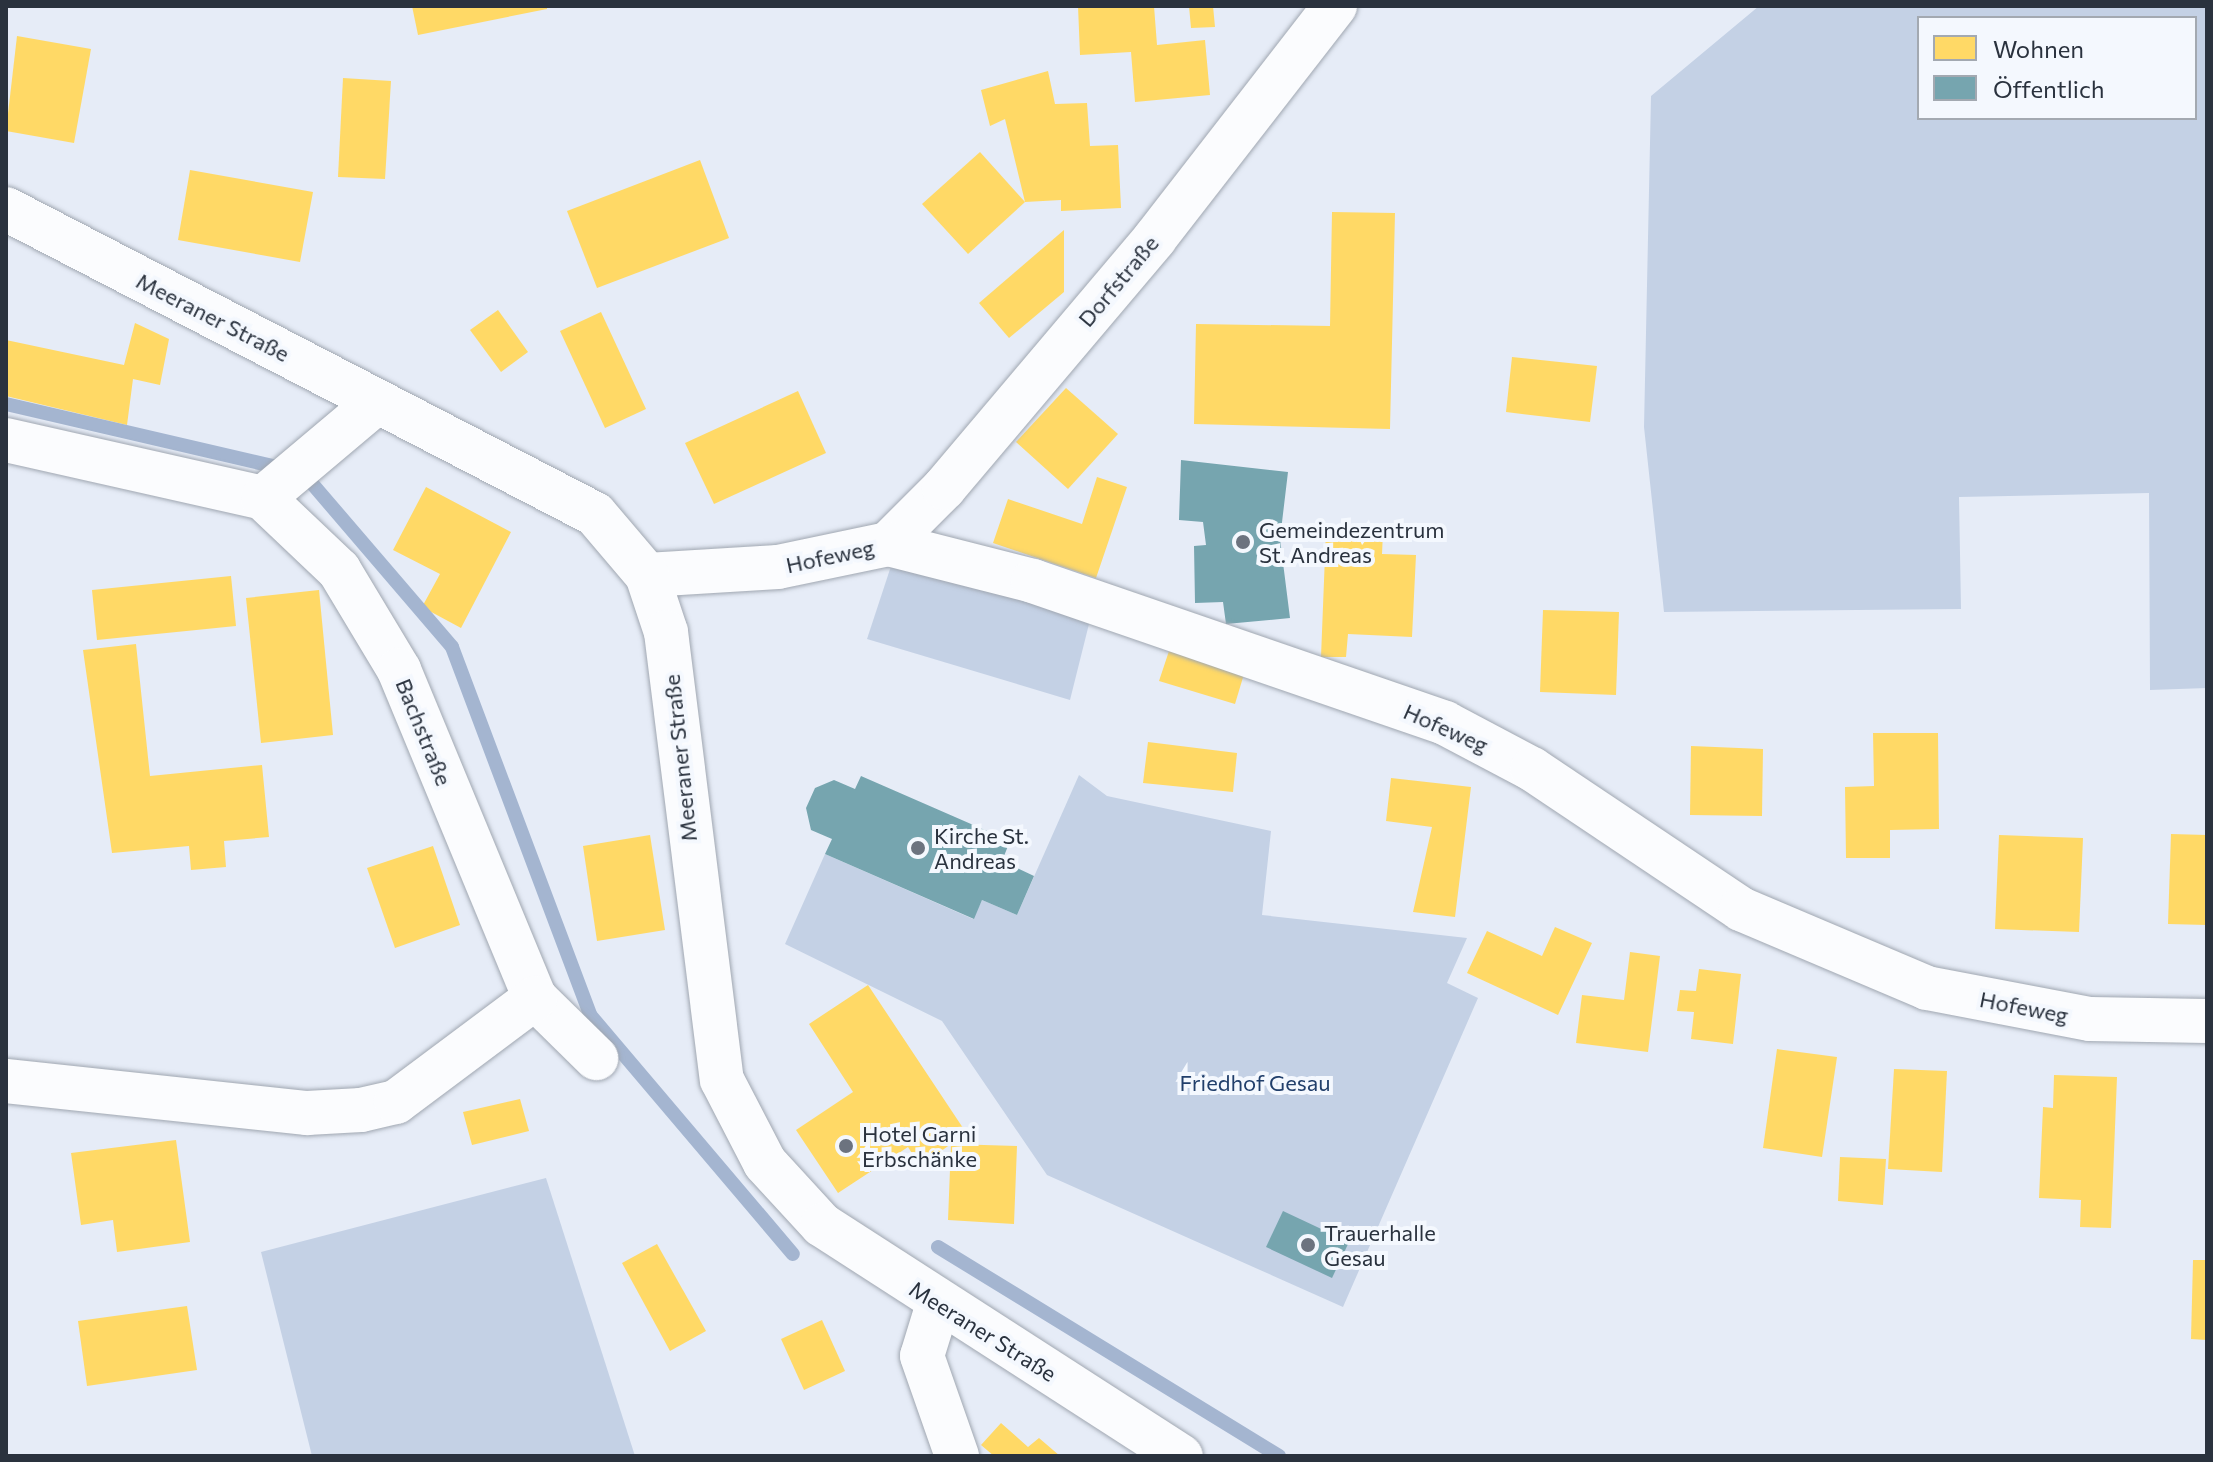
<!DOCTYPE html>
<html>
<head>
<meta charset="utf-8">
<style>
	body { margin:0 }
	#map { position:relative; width:2213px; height:1462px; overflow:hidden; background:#e6ecf7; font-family:Commissioner,sans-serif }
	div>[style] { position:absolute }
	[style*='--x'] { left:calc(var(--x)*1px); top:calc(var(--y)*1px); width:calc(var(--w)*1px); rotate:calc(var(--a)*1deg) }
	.green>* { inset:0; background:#c4d1e5 }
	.homes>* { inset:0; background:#ffd966 }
	.public>* { inset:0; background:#76a5af }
	.stream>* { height:14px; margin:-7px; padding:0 7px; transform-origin:7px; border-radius:7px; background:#a4b5d0 }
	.roads { filter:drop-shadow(0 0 2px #a0a7b1) drop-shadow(0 0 2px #a0a7b1) }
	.minor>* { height:44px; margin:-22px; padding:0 22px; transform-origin:22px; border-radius:22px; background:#fbfcfe }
	.tertiary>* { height:44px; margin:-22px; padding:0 22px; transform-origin:22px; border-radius:22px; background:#fbfcfe }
	.dots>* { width:22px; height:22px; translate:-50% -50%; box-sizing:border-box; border:4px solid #f4f8fe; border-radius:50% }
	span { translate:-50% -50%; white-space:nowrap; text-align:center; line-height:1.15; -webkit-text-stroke:8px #f4f8fe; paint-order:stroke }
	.street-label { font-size:22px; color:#2a323e }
	.poi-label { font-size:22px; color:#2a323e }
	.left { translate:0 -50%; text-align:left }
	.park-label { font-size:22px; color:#213f6b }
	.frame { position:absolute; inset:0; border:8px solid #2a323e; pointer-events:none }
	.legend { position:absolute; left:1917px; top:16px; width:280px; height:104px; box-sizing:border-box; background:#f4f8fe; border:2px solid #a3a9b1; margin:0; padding:10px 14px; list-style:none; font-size:24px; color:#2a323e }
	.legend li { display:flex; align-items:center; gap:16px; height:40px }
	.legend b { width:40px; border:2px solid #a3a9b1 }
</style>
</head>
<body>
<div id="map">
	<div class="green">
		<div style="clip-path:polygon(evenodd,1759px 6px,2207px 6px,2207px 688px,2150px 690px,2149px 493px,1959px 497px,1961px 609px,1664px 612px,1644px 427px,1651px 96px,1759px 6px,1919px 18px,2195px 18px,2195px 118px,1919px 118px,1919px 18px)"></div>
		<div style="clip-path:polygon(894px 557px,1090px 620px,1070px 700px,867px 639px)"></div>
		<div style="clip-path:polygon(1079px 775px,1107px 796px,1271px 831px,1262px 915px,1467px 938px,1447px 983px,1478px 998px,1343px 1307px,1047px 1175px,942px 1021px,785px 944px,825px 854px,973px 919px,982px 900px,1017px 915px)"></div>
		<div style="clip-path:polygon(546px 1178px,635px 1456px,312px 1456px,261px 1252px)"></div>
	</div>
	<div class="homes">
		<div style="clip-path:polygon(412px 6px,547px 6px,547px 9px,418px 35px)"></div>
		<div style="clip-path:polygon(1078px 6px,1154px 6px,1157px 45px,1205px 40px,1210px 95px,1135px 102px,1131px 52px,1080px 55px)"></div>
		<div style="clip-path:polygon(1189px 6px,1213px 6px,1215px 27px,1191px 28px)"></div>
		<div style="clip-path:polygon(17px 36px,91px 49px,74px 143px,6px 131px)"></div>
		<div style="clip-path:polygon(1048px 71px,1055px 104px,1087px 103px,1090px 146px,1118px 145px,1121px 208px,1061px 211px,1061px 200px,1025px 202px,1005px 119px,990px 126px,981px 90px)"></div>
		<div style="clip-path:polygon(343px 78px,391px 81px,385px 179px,338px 177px)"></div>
		<div style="clip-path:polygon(980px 152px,1025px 202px,968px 254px,922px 204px)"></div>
		<div style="clip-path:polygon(700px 160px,729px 238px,597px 288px,567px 211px)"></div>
		<div style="clip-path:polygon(190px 170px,313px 192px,300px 262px,178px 240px)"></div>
		<div style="clip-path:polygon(1332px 212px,1395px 213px,1390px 429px,1194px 424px,1196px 324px,1330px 326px)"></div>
		<div style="clip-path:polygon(1064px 230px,1064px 292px,1009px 338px,979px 303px)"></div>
		<div style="clip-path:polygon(498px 310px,528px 352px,501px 372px,470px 330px)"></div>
		<div style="clip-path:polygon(601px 312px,646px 409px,605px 428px,560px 331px)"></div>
		<div style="clip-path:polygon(135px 323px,169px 339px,160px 385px,133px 379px,127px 425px,6px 396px,6px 340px,124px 365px)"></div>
		<div style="clip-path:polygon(1512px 357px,1597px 366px,1590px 422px,1506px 412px)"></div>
		<div style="clip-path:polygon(1066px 388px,1118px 434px,1068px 489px,1016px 442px)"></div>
		<div style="clip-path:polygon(798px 391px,826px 453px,714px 504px,685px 443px)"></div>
		<div style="clip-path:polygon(1097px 477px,1127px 487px,1096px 578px,993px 543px,1008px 499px,1082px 524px)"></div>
		<div style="clip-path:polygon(426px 487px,511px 532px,461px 628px,422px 607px,440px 574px,393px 550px)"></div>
		<div style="clip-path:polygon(1326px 530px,1383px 532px,1382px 554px,1416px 555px,1412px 637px,1348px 634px,1346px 657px,1321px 657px)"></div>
		<div style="clip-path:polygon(231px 576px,236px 626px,97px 640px,92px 590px)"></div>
		<div style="clip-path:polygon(319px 590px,333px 735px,261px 743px,246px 598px)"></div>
		<div style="clip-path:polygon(1543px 610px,1619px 612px,1616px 695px,1540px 692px)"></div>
		<div style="clip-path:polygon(136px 644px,150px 776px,262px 765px,269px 837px,224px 841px,226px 867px,191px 870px,189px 846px,112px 853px,83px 650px)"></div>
		<div style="clip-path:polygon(1169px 651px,1244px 674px,1235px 704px,1159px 681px)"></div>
		<div style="clip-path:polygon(1873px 733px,1938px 733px,1939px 829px,1890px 830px,1890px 858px,1846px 858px,1845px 787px,1874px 786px)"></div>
		<div style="clip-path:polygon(1148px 742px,1237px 753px,1233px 792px,1143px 783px)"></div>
		<div style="clip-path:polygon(1691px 746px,1763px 749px,1762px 816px,1690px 815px)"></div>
		<div style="clip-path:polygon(1391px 778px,1471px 787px,1455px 917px,1413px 912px,1432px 827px,1386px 821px)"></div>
		<div style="clip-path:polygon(2171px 834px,2207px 835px,2207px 925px,2168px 924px)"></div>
		<div style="clip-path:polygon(650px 835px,665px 930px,597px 941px,583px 846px)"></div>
		<div style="clip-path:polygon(1999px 835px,2083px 838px,2079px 932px,1995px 929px)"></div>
		<div style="clip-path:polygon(433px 846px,460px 925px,395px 948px,367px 868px)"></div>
		<div style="clip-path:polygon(1555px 927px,1592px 943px,1558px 1015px,1467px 973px,1487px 931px,1542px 956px)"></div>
		<div style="clip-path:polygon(1630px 952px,1660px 956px,1648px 1052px,1576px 1043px,1582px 995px,1624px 1000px)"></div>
		<div style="clip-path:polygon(1699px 969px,1741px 974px,1733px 1044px,1691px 1039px,1694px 1012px,1677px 1011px,1680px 990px,1696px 991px)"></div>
		<div style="clip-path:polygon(868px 985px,967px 1134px,951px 1144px,1017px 1146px,1014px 1224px,948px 1220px,951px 1144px,920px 1166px,908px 1147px,838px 1193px,796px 1130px,853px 1092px,809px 1024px)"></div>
		<div style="clip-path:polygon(1777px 1049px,1837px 1057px,1822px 1157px,1763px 1148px)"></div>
		<div style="clip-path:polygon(1894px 1069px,1947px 1071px,1942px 1172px,1888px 1169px)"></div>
		<div style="clip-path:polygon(2054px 1075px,2117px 1077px,2111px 1228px,2080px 1227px,2081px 1200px,2039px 1198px,2043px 1107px,2053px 1108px)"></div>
		<div style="clip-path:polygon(520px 1099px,529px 1131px,472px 1145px,463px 1112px)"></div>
		<div style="clip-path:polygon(176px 1140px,190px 1242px,117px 1252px,113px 1220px,81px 1225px,71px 1153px)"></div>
		<div style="clip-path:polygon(1840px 1157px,1886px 1159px,1883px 1205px,1838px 1201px)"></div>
		<div style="clip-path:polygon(657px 1244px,706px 1331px,670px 1351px,622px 1263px)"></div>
		<div style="clip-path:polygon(2193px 1260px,2207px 1260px,2207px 1340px,2191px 1339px)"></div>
		<div style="clip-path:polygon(187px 1306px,197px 1370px,87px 1386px,78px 1321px)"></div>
		<div style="clip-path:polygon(822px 1320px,845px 1371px,804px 1390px,781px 1339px)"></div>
		<div style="clip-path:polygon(1001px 1423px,1028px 1447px,1039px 1438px,1060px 1456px,994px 1456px,981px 1445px)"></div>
	</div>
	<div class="public">
		<div style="clip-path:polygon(1181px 460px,1288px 472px,1280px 539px,1290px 618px,1226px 624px,1223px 602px,1195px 603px,1194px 546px,1206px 545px,1203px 522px,1179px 520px)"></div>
		<div style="clip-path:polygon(861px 776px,1010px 841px,1002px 861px,1034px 876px,1017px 915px,982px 900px,974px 919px,825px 854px,832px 839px,811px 830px,806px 808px,815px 788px,834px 780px,855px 789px)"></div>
		<div style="clip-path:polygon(1283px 1211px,1349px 1242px,1332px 1278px,1266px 1247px)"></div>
	</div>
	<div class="stream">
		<div style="--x:6;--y:404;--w:305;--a:13.1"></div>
		<div style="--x:303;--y:473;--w:229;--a:49.4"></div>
		<div style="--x:452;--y:647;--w:394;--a:69.4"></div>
		<div style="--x:591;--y:1016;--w:312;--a:49.7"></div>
		<div style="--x:938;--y:1247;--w:400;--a:31.5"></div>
	</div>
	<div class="roads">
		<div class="minor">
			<div style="--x:6;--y:440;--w:263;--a:12.7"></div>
			<div style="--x:263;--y:498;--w:105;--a:43.5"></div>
			<div style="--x:339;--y:570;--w:117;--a:59"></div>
			<div style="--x:399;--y:670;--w:355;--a:67.5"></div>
			<div style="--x:535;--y:998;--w:86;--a:44.5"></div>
			<div style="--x:263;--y:498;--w:149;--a:-40.1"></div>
			<div style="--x:888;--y:544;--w:79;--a:-45"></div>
			<div style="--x:944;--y:488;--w:327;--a:-49.8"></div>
			<div style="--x:1155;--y:238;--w:294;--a:-52.2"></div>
			<div style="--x:647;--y:575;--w:131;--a:-3.5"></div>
			<div style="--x:778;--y:567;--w:112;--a:-11.8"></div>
			<div style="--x:888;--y:544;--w:150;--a:14.3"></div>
			<div style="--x:1033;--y:581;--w:436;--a:19"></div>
			<div style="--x:1445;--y:723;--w:98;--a:27.9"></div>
			<div style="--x:1532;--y:769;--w:252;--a:33.8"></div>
			<div style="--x:1741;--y:909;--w:202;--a:23"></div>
			<div style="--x:1927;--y:988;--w:166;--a:10.8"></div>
			<div style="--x:2090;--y:1019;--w:117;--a:1"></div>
			<div style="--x:6;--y:1081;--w:303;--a:6.1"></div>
			<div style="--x:307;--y:1113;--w:54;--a:-3.2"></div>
			<div style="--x:361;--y:1110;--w:36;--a:-13"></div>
			<div style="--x:396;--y:1102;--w:174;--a:-36.8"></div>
			<div style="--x:938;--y:1304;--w:54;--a:107.1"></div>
			<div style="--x:922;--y:1356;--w:106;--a:70.7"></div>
		</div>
		<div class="tertiary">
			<div style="--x:6;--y:209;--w:663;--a:27.38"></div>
			<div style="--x:595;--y:514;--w:80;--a:49.6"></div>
			<div style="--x:647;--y:575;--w:60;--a:71.6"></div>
			<div style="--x:666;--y:632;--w:451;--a:82.9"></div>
			<div style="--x:722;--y:1080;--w:93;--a:62.6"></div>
			<div style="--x:765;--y:1163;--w:84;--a:47.4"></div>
			<div style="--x:822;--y:1225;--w:427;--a:32.8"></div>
		</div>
	</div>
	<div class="dots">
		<div style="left:1243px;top:542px;background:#6c737f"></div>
		<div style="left:918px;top:848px;background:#6c737f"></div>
		<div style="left:846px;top:1146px;background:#6c737f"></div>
		<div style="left:1308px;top:1245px;background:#6c737f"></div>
	</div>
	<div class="street-label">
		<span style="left:1118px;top:281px;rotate:-50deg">Dorfstraße</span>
		<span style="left:213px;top:317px;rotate:27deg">Meeraner Straße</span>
		<span style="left:830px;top:556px;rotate:-12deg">Hofeweg</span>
		<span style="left:1446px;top:728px;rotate:24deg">Hofeweg</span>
		<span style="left:424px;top:732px;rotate:68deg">Bachstraße</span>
		<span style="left:680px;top:758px;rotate:-96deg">Meeraner Straße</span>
		<span style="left:2024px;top:1007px;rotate:11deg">Hofeweg</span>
		<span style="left:983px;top:1331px;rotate:32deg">Meeraner Straße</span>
	</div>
	<div class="poi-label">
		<span class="left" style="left:1259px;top:542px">Gemeindezentrum<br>St. Andreas</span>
		<span class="left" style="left:934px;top:848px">Kirche St.<br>Andreas</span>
		<span class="left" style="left:862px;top:1146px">Hotel Garni<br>Erbschänke</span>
		<span class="left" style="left:1324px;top:1245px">Trauerhalle<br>Gesau</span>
	</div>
	<div class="park-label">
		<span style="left:1255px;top:1083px">Friedhof Gesau</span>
	</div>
	<div class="frame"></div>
	<ul class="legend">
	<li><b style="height:22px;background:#ffd966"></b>Wohnen</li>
	<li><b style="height:22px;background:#76a5af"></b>Öffentlich</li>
	</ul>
</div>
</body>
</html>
